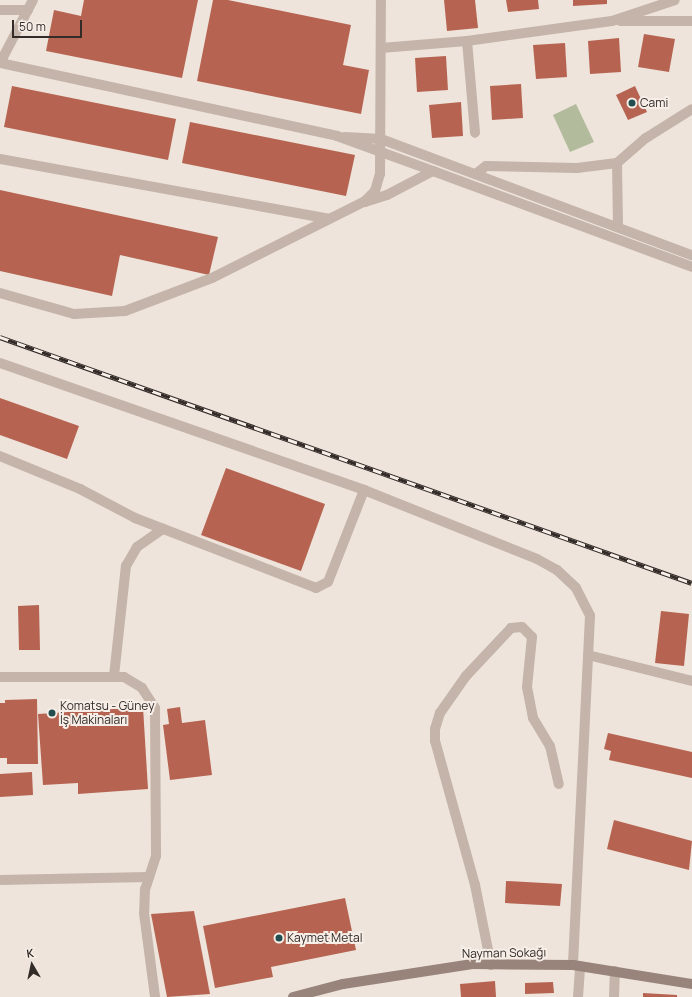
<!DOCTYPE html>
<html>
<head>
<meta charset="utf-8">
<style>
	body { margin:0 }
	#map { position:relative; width:692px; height:997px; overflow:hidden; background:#eee4db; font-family:Manrope,sans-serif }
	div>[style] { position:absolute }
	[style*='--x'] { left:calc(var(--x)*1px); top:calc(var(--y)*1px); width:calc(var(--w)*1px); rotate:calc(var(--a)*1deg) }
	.green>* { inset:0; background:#b3bb9d }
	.building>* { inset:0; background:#b66451 }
	.street>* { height:10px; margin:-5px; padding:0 5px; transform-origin:5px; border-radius:5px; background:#c4b4a9 }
	.secondary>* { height:10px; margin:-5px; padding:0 5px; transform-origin:5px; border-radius:5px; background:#98847b }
	.rail>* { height:4.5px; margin-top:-2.25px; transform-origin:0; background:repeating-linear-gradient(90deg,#f6eee7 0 9px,#332b28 0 18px); box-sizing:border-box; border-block:1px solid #332b28 }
	.dots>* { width:11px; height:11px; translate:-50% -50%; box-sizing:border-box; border:2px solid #f6eee7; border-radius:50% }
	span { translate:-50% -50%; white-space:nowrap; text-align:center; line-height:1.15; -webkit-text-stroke:4px #f6eee7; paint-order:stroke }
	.poi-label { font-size:12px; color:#332b28 }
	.left { translate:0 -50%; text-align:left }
	.street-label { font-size:12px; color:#332b28 }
	.north { position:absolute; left:12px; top:945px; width:40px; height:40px; -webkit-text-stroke:3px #f6eee7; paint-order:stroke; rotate:351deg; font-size:11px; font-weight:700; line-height:16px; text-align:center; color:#332b28 }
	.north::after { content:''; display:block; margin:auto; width:14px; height:18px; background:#332b28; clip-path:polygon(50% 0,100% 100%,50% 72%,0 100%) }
	.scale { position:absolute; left:12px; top:20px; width:70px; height:18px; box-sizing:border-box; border:2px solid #332b28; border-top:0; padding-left:5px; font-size:12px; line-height:14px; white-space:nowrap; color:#332b28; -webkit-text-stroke:3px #f6eee7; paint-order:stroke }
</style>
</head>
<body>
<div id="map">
	<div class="green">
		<div style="clip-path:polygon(576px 104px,594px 142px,570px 152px,553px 115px)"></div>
	</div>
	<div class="building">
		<div style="clip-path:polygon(84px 0,198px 0,182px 78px,46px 51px,54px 10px,81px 16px)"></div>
		<div style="clip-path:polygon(213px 0,228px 0,351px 25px,343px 65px,369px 70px,361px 114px,197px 81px)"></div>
		<div style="clip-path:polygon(444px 0,475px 0,478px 28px,447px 31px)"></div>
		<div style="clip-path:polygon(506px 0,538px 0,539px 9px,508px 12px)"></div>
		<div style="clip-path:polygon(573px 0,607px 0,607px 4px,573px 6px)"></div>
		<div style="clip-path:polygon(644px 34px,675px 39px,669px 72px,638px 67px)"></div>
		<div style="clip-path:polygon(619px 38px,621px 72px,590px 74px,588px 41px)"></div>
		<div style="clip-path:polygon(565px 43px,567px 77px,536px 79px,533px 45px)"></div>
		<div style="clip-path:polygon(446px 56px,448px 90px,417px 92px,415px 58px)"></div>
		<div style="clip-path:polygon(521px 84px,523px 118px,492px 120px,490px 86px)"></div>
		<div style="clip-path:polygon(12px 86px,176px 119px,168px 160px,4px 127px)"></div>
		<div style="clip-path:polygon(635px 86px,647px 112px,628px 120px,616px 95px)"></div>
		<div style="clip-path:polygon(461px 102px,463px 136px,432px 138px,429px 105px)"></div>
		<div style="clip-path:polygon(190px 122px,355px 155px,346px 196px,182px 163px)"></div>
		<div style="clip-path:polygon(0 190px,218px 237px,209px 275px,120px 255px,112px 296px,0 271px)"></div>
		<div style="clip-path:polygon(0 398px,79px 426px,67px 459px,0 435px)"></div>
		<div style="clip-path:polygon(226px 468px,325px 504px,301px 571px,201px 535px)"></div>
		<div style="clip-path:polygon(39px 605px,40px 650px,19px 650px,18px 606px)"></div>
		<div style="clip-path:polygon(661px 611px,689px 614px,684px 666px,655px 663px)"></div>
		<div style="clip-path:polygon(37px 699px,38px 764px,7px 764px,7px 758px,0 758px,0 703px,5px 703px,5px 700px)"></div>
		<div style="clip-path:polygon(143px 707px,148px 789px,78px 794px,78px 783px,43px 785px,38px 714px)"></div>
		<div style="clip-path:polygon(180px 707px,182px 723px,205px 720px,212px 775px,170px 780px,163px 725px,169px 724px,167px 709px)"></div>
		<div style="clip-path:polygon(608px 733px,692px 752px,692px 778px,609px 760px,611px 751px,604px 749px)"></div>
		<div style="clip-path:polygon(32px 772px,33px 795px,0 797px,0 774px)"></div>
		<div style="clip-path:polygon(614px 820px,692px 841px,689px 870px,607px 849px)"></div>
		<div style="clip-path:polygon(506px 881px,562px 884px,560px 906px,505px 903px)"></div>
		<div style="clip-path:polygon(345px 898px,356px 950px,271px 967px,273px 977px,215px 988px,203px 926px)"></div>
		<div style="clip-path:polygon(194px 911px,210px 994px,167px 997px,151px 914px)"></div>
		<div style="clip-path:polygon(495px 981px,496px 997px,461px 997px,460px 984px)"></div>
		<div style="clip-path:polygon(553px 982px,554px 993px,525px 994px,525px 983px)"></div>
		<div style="clip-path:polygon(643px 993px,677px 995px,677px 997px,643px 997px)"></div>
	</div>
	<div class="street">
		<div style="--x:0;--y:10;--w:28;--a:0"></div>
		<div style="--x:620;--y:21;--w:72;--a:0"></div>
		<div style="--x:467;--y:41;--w:92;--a:85"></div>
		<div style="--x:381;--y:48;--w:86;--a:-4.7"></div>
		<div style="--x:467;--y:41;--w:146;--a:-7.9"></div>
		<div style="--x:612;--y:21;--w:66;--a:-18.4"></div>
		<div style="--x:0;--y:63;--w:345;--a:12.2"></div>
		<div style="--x:337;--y:136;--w:102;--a:20"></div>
		<div style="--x:0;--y:63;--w:71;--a:-62.4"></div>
		<div style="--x:345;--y:137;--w:36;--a:3"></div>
		<div style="--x:381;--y:139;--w:332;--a:20.5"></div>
		<div style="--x:0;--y:159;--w:334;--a:10.3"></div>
		<div style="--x:617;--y:163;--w:64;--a:89.1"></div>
		<div style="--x:477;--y:173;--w:11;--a:-38"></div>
		<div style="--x:486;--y:166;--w:91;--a:1.3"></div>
		<div style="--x:577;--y:168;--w:40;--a:-7.1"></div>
		<div style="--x:617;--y:163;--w:38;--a:-41"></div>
		<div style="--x:646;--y:138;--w:54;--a:-32.2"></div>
		<div style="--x:365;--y:202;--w:23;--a:-18"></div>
		<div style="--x:387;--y:195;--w:52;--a:-27.6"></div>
		<div style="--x:433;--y:171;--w:276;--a:20.3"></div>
		<div style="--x:0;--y:293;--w:77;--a:15.8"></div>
		<div style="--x:74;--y:314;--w:51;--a:-3.4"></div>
		<div style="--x:125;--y:311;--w:93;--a:-20.8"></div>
		<div style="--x:212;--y:278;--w:171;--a:-26.7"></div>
		<div style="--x:365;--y:201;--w:14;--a:-45"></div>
		<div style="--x:375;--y:191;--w:18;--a:-74"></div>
		<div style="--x:380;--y:174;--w:174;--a:-89.7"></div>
		<div style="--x:0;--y:363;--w:386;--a:19.2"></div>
		<div style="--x:364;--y:490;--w:186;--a:21.7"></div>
		<div style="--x:537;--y:559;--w:23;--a:29"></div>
		<div style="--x:557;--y:570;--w:26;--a:43"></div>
		<div style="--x:576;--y:588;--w:31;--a:63"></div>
		<div style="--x:590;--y:616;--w:349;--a:92.8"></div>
		<div style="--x:0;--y:456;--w:87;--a:22.4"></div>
		<div style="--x:80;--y:489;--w:62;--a:27.8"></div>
		<div style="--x:135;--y:518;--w:194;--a:21.1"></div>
		<div style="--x:316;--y:588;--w:13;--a:-27"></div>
		<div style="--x:328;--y:582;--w:99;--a:-68.6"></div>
		<div style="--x:588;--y:655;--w:107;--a:14"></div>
		<div style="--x:114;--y:676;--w:111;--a:-83.8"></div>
		<div style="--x:126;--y:566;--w:22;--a:-60"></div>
		<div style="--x:137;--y:547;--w:32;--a:-35"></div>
		<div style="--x:0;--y:677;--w:124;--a:0"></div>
		<div style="--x:124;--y:677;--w:21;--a:31"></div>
		<div style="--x:142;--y:688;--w:24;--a:57"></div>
		<div style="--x:155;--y:708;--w:148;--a:89.6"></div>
		<div style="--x:156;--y:856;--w:35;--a:108"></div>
		<div style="--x:145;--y:889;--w:24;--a:92"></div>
		<div style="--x:144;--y:913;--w:85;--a:82.5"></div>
		<div style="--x:0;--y:880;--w:148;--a:-1.2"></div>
		<div style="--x:491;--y:965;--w:82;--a:-101.3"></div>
		<div style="--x:475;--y:885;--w:149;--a:-105.5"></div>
		<div style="--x:435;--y:741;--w:12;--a:-90"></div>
		<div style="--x:435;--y:729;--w:17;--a:-73"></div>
		<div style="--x:440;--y:713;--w:45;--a:-54.9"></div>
		<div style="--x:466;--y:676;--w:66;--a:-46.8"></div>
		<div style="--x:511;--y:628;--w:11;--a:-5"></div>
		<div style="--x:522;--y:627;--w:14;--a:45"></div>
		<div style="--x:532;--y:637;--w:50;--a:95.7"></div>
		<div style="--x:527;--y:687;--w:32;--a:79"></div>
		<div style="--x:533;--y:718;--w:33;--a:59"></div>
		<div style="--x:550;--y:746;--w:39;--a:77"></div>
		<div style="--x:578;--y:997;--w:31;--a:-86"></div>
		<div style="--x:614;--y:997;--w:26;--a:-88"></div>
	</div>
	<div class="secondary">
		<div style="--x:293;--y:997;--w:52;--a:-14.6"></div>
		<div style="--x:343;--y:984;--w:131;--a:-8.8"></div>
		<div style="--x:472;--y:964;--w:101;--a:0.6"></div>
		<div style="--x:573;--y:965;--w:121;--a:9.1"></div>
	</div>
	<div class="rail">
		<div style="--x:0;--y:337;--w:734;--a:19.57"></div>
	</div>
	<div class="dots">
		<div style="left:632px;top:103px;background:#234e4f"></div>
		<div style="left:52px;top:713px;background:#234e4f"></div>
		<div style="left:279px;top:938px;background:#234e4f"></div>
	</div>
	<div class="poi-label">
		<span class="left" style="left:640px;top:103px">Cami</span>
		<span class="left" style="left:60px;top:713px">Komatsu - Güney<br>İş Makinaları</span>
		<span class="left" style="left:287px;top:938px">Kaymet Metal</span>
	</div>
	<div class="street-label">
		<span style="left:504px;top:953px;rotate:-1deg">Nayman Sokağı</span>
	</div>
	<div class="north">K</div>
	<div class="scale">50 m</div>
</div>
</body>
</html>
